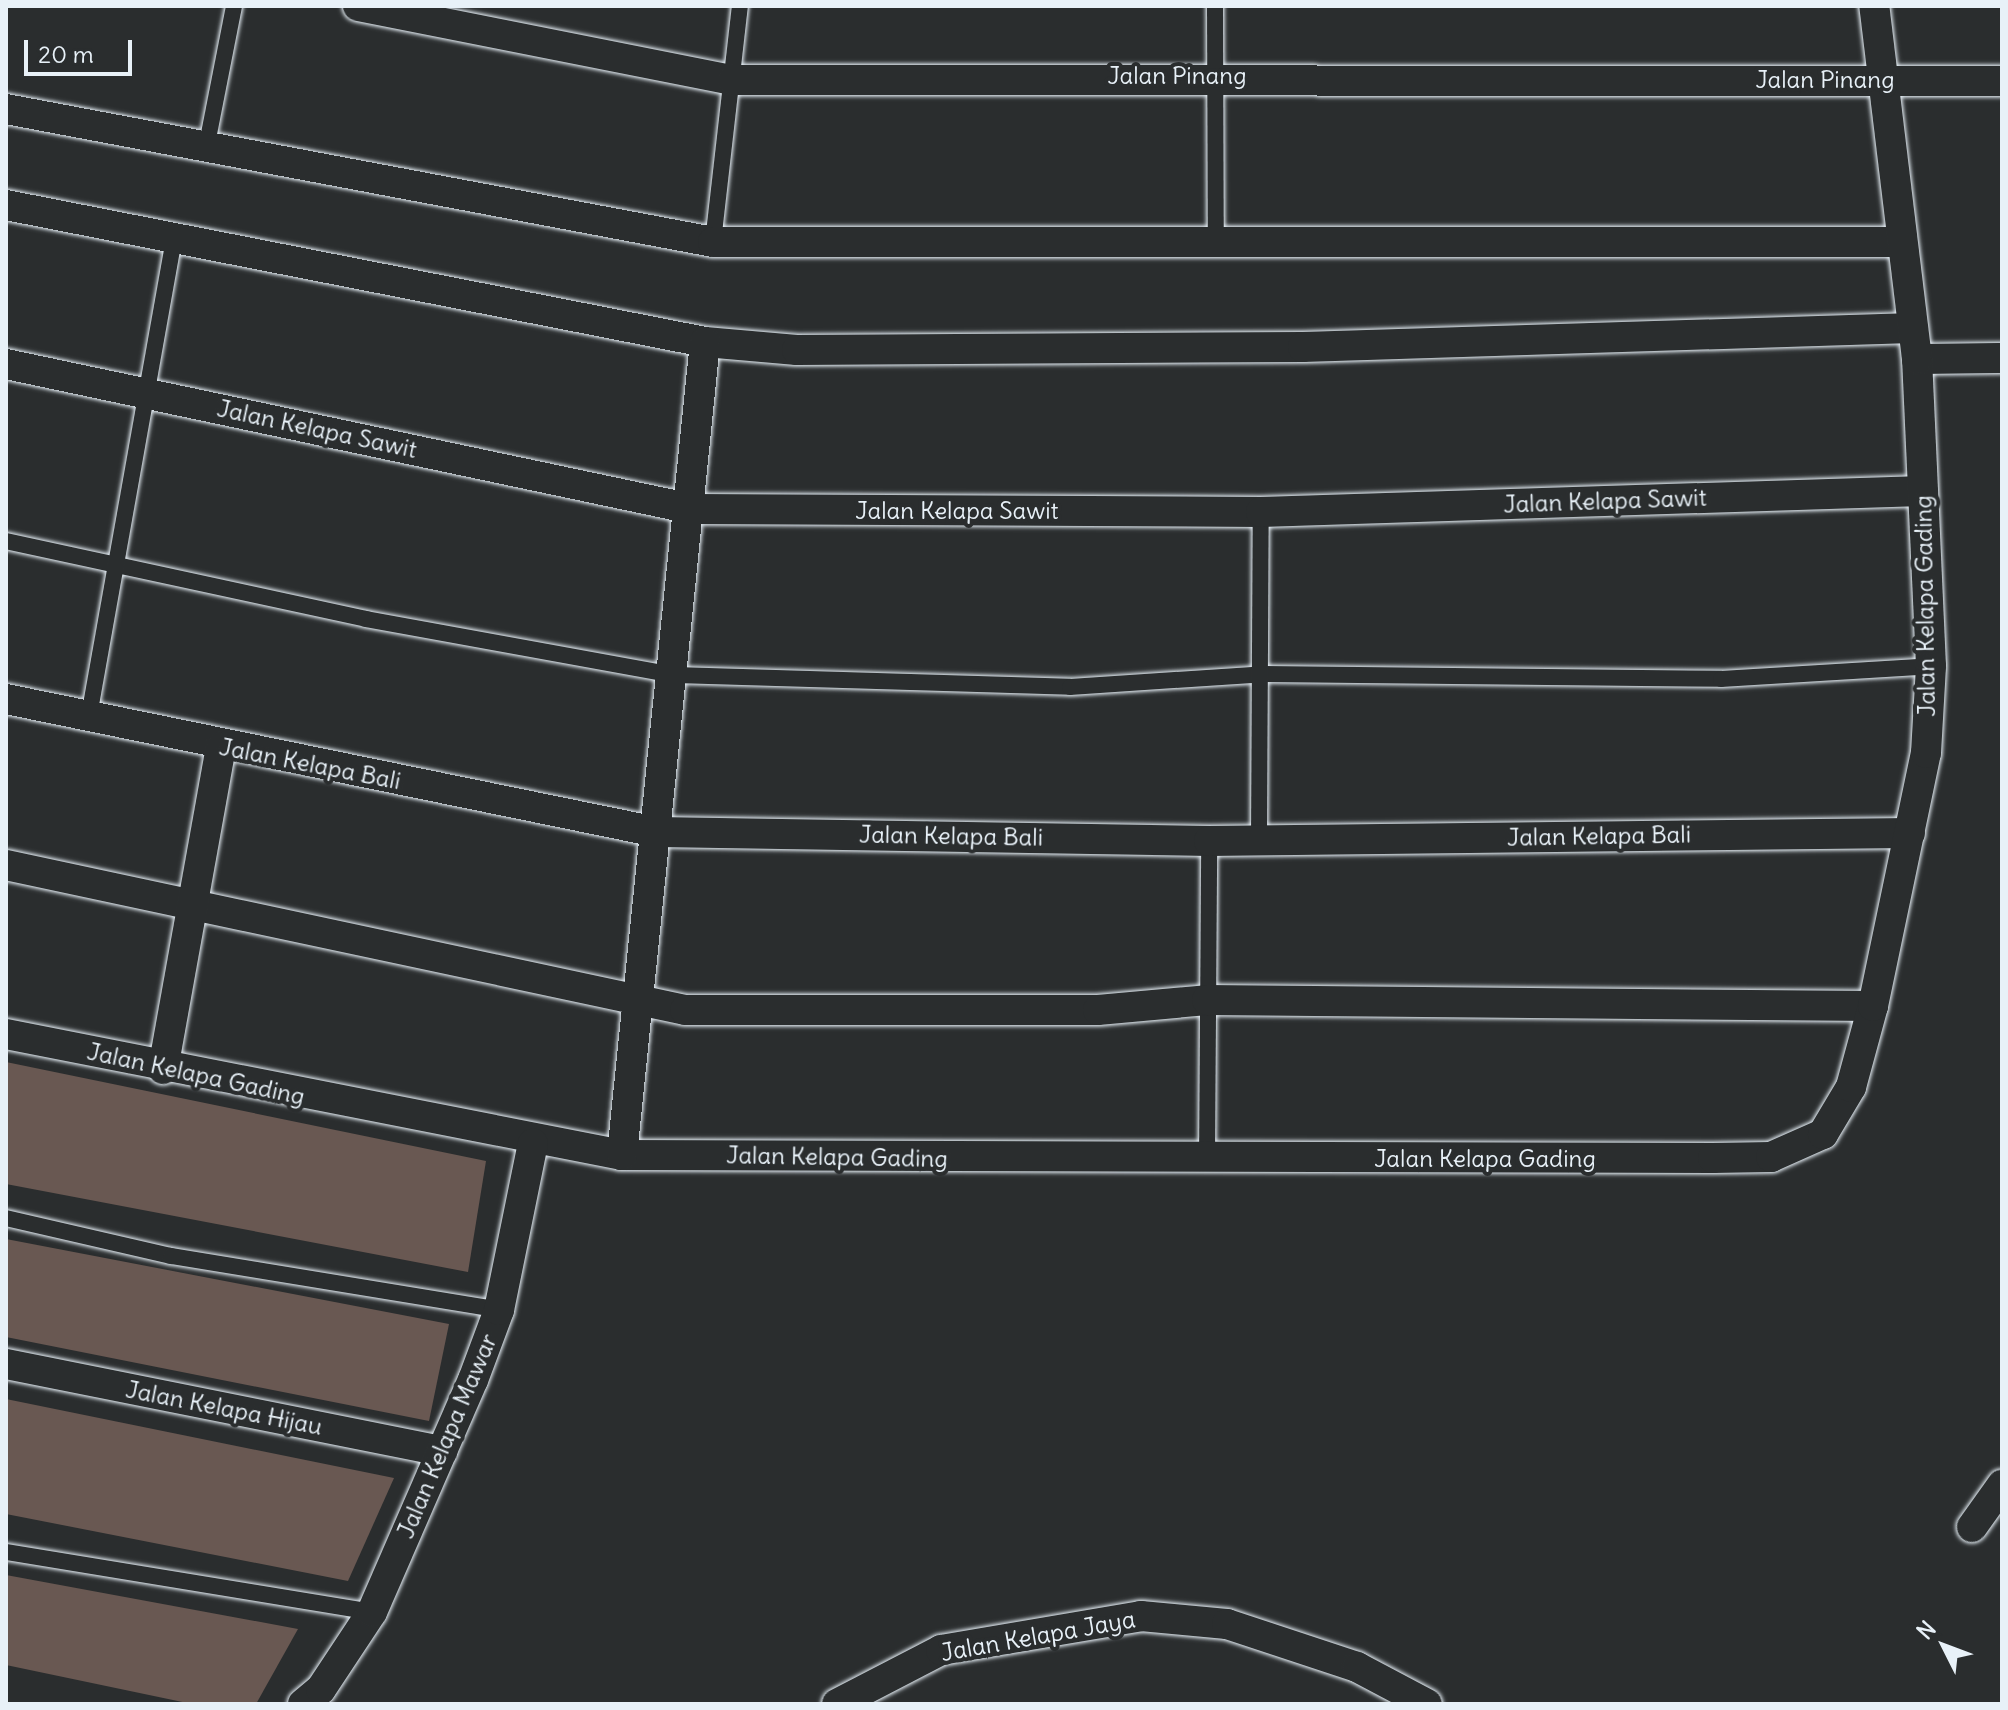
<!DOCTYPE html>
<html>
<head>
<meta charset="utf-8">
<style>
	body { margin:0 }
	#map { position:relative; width:2008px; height:1710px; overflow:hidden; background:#2a2d2e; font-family:Delius,sans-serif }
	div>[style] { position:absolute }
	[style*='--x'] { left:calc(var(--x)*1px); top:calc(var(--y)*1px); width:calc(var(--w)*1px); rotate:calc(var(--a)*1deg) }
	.building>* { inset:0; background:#695852 }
	.roads { filter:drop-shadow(0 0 2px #e8f1f8) drop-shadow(0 0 2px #e8f1f8) }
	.service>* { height:16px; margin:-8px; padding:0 8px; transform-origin:8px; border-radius:8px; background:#2a2d2e }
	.minor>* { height:30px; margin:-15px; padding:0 15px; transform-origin:15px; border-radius:15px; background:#2a2d2e }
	span { translate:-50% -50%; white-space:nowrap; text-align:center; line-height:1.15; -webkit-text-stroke:8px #2a2d2e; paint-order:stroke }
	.street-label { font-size:24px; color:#e8f1f8 }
	.frame { position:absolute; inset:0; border:8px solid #e8f1f8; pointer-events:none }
	.north { position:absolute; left:1904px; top:1606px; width:80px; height:80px; -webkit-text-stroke:6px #2a2d2e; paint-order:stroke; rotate:312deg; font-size:22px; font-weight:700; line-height:32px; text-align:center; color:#e8f1f8 }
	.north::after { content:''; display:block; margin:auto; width:28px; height:36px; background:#e8f1f8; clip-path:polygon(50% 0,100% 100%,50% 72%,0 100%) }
	.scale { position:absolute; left:24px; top:40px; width:108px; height:36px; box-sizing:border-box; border:4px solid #e8f1f8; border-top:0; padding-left:10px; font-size:24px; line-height:28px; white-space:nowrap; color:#e8f1f8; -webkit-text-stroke:6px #2a2d2e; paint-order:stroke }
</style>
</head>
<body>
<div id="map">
	<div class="building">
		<div style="clip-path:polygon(6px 1062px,486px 1161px,468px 1272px,6px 1184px)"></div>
		<div style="clip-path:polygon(6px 1239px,449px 1324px,429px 1421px,6px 1337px)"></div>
		<div style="clip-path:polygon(6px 1399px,394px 1478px,348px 1581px,6px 1514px)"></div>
		<div style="clip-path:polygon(6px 1575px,298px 1629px,256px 1704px,192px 1704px,6px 1665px)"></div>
	</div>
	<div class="roads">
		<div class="service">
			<div style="--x:1215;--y:6;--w:238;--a:89.8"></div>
			<div style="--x:206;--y:149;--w:146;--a:-78.9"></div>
			<div style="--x:713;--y:242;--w:238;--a:-83.5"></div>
			<div style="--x:6;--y:541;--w:368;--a:12.2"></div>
			<div style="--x:366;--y:619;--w:314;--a:10.3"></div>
			<div style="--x:675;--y:675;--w:395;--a:1.7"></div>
			<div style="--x:1070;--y:687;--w:194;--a:-3.8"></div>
			<div style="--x:1264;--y:674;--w:457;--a:0.6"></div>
			<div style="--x:1721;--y:679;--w:210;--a:-3.5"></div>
			<div style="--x:89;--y:716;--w:486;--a:-79.9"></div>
			<div style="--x:1259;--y:840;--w:328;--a:-89.7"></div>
			<div style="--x:1207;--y:1160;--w:319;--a:-89.6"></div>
			<div style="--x:6;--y:1218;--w:169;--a:13"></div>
			<div style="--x:171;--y:1256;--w:332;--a:9.3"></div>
			<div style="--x:6;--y:1552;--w:371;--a:9.3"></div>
		</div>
		<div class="minor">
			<div style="--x:358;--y:6;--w:382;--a:11.2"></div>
			<div style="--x:733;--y:80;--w:1269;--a:0.05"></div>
			<div style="--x:6;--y:109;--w:719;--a:10.65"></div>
			<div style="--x:713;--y:242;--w:1189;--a:0"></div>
			<div style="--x:6;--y:205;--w:712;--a:11.09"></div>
			<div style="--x:705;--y:342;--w:92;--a:5"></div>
			<div style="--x:797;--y:350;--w:506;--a:-0.34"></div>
			<div style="--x:1303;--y:347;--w:610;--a:-1.78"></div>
			<div style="--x:1917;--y:359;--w:85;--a:-0.7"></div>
			<div style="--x:6;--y:364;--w:701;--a:11.93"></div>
			<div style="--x:692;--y:509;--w:569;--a:0.3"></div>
			<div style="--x:1261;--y:512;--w:662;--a:-1.82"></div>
			<div style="--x:6;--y:699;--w:664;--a:11.55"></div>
			<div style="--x:657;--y:832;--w:552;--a:0.93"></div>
			<div style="--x:1209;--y:841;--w:701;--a:-0.65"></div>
			<div style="--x:6;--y:865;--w:694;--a:12.05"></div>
			<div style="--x:685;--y:1010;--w:413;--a:0"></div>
			<div style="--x:1098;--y:1010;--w:109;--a:-5.2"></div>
			<div style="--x:1207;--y:1000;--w:666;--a:0.52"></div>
			<div style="--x:6;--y:1034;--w:628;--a:11.11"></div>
			<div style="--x:622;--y:1155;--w:1091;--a:0.16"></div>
			<div style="--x:1713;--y:1158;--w:58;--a:-1"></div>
			<div style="--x:1771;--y:1157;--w:57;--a:-23.9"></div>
			<div style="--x:1823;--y:1134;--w:55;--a:-59.2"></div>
			<div style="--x:1851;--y:1087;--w:84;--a:-74.8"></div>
			<div style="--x:1873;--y:1006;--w:258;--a:-78.2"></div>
			<div style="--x:1926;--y:753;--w:87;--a:-86.7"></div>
			<div style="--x:1931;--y:666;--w:307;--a:-92.6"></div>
			<div style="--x:1917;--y:359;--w:356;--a:-96.9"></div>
			<div style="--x:163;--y:1069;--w:327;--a:-79.8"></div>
			<div style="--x:622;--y:1155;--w:817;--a:-84.17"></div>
			<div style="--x:6;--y:1364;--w:445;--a:11.3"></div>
			<div style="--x:1972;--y:1527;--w:52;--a:-54.5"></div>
			<div style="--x:303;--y:1704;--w:23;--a:-40"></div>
			<div style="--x:321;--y:1689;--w:92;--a:-56.5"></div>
			<div style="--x:372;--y:1612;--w:253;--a:-66.5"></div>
			<div style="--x:473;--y:1380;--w:75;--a:-69.6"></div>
			<div style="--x:499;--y:1310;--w:170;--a:-78.5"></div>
			<div style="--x:837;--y:1704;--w:117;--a:-27.4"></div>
			<div style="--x:941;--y:1650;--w:203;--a:-9.6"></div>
			<div style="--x:1141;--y:1616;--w:86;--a:5.3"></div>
			<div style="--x:1227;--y:1624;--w:137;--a:18.3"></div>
			<div style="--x:1357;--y:1667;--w:79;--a:27.9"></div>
		</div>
	</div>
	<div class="street-label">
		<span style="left:1177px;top:76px">Jalan Pinang</span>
		<span style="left:1825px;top:80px">Jalan Pinang</span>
		<span style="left:317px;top:429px;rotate:12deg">Jalan Kelapa Sawit</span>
		<span style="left:1605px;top:501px;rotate:-2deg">Jalan Kelapa Sawit</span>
		<span style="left:957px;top:511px">Jalan Kelapa Sawit</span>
		<span style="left:1925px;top:606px;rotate:-91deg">Jalan Kelapa Gading</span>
		<span style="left:310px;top:764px;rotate:11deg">Jalan Kelapa Bali</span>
		<span style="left:951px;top:836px;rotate:1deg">Jalan Kelapa Bali</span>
		<span style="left:1599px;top:836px;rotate:-1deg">Jalan Kelapa Bali</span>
		<span style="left:196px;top:1074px;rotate:12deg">Jalan Kelapa Gading</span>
		<span style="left:837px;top:1157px;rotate:1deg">Jalan Kelapa Gading</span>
		<span style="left:1485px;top:1159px">Jalan Kelapa Gading</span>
		<span style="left:224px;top:1408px;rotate:11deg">Jalan Kelapa Hijau</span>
		<span style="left:447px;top:1436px;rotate:-67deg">Jalan Kelapa Mawar</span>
		<span style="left:1038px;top:1636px;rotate:-10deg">Jalan Kelapa Jaya</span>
	</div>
	<div class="frame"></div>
	<div class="north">N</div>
	<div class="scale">20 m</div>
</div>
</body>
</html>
